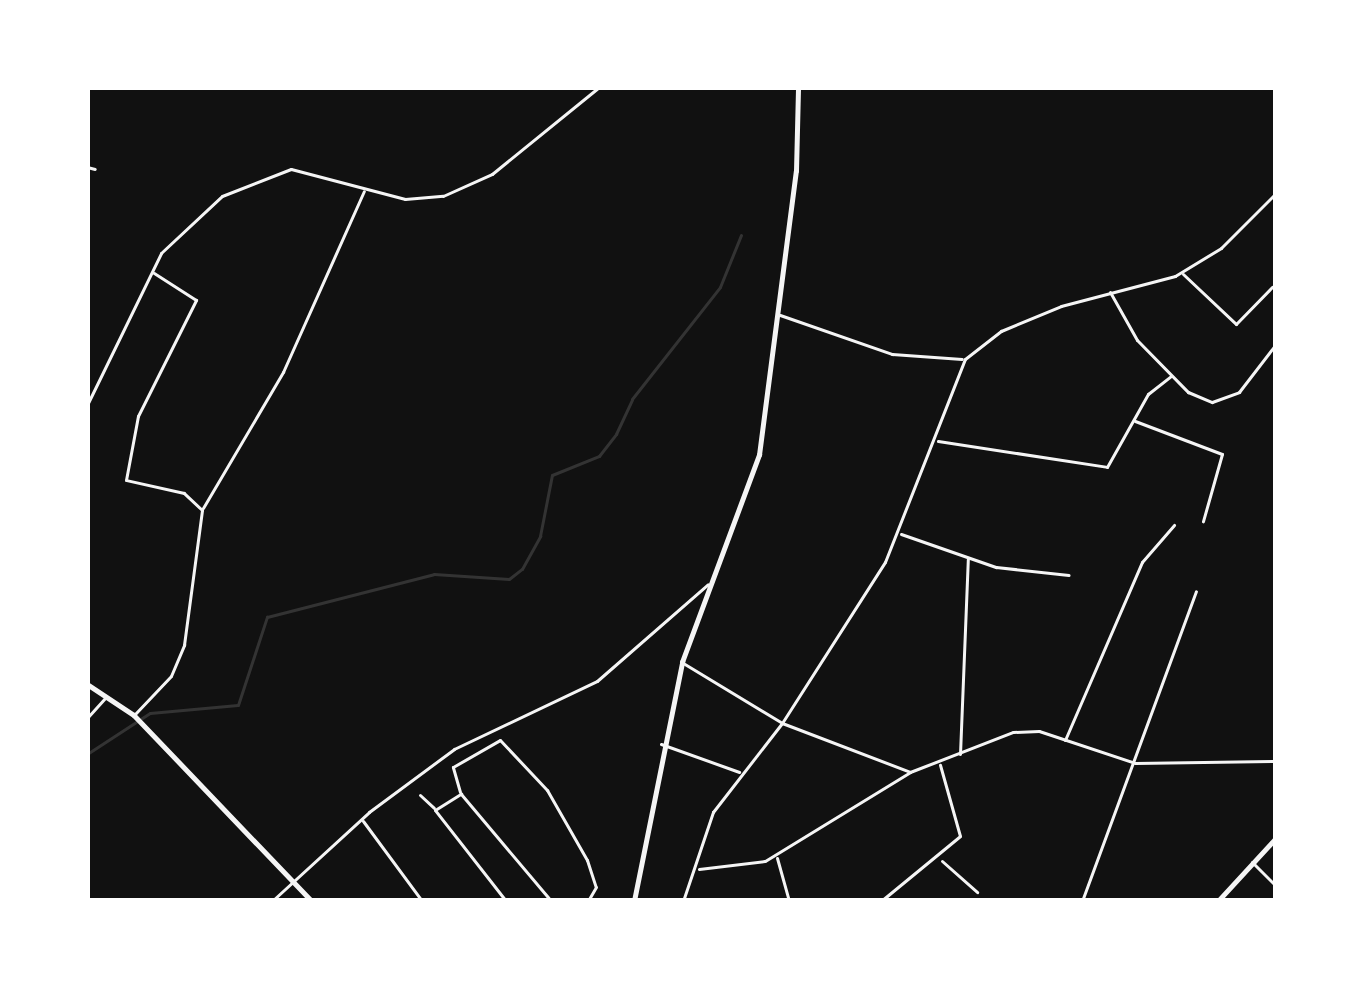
<!DOCTYPE html>
<html>
<head>
<meta charset="utf-8">
<style>
	body { margin:0 }
	#map { position:relative; width:1363px; height:988px; overflow:hidden; background:#111; font-family:"Zilla Slab",serif }
	div>[style] { position:absolute }
	[style*='--x'] { left:calc(var(--x)*1px); top:calc(var(--y)*1px); width:calc(var(--w)*1px); rotate:calc(var(--a)*1deg) }
	.stream>* { height:3px; margin:-1.5px; padding:0 1.5px; transform-origin:1.5px; border-radius:1.5px; background:#333 }
	.minor>* { height:3px; margin:-1.5px; padding:0 1.5px; transform-origin:1.5px; border-radius:1.5px; background:#f5f5f5 }
	.tertiary>* { height:4.5px; margin:-2.25px; padding:0 2.25px; transform-origin:2.25px; border-radius:2.25px; background:#f5f5f5 }
	span { translate:-50% -50%; white-space:nowrap; text-align:center; line-height:1.15; -webkit-text-stroke:9px #fff; paint-order:stroke }
	.frame { position:absolute; inset:0; border:90px solid #fff; pointer-events:none }
</style>
</head>
<body>
<div id="map">
	<div class="stream">
		<div style="--x:87;--y:754;--w:75;--a:-33.1"></div>
		<div style="--x:150;--y:713;--w:88;--a:-5.2"></div>
		<div style="--x:238;--y:705;--w:93;--a:-71.8"></div>
		<div style="--x:267;--y:617;--w:172;--a:-14.4"></div>
		<div style="--x:434;--y:574;--w:75;--a:3.8"></div>
		<div style="--x:509;--y:579;--w:16;--a:-38"></div>
		<div style="--x:522;--y:569;--w:38;--a:-61"></div>
		<div style="--x:540;--y:536;--w:62;--a:-78.9"></div>
		<div style="--x:552;--y:475;--w:51;--a:-22"></div>
		<div style="--x:599;--y:456;--w:28;--a:-52"></div>
		<div style="--x:616;--y:434;--w:38;--a:-65"></div>
		<div style="--x:632;--y:399;--w:142;--a:-51.8"></div>
		<div style="--x:720;--y:287;--w:56;--a:-68"></div>
	</div>
	<div class="minor">
		<div style="--x:87;--y:167;--w:8;--a:14"></div>
		<div style="--x:1183;--y:274;--w:73;--a:43.3"></div>
		<div style="--x:1236;--y:324;--w:52;--a:-45.8"></div>
		<div style="--x:1276;--y:281;--w:9;--a:90"></div>
		<div style="--x:1110;--y:292;--w:55;--a:60.6"></div>
		<div style="--x:1137;--y:340;--w:73;--a:45.6"></div>
		<div style="--x:1188;--y:392;--w:26;--a:23"></div>
		<div style="--x:1212;--y:402;--w:29;--a:-20"></div>
		<div style="--x:1239;--y:392;--w:61;--a:-52.4"></div>
		<div style="--x:780;--y:315;--w:119;--a:19.2"></div>
		<div style="--x:892;--y:354;--w:70;--a:4.1"></div>
		<div style="--x:87;--y:405;--w:169;--a:-64"></div>
		<div style="--x:161;--y:253;--w:83;--a:-43.1"></div>
		<div style="--x:222;--y:196;--w:74;--a:-21.4"></div>
		<div style="--x:291;--y:169;--w:118;--a:14.7"></div>
		<div style="--x:405;--y:199;--w:38;--a:-5"></div>
		<div style="--x:443;--y:196;--w:54;--a:-24.2"></div>
		<div style="--x:492;--y:174;--w:138;--a:-39.1"></div>
		<div style="--x:1135;--y:421;--w:93;--a:20.8"></div>
		<div style="--x:1222;--y:454;--w:70;--a:105.8"></div>
		<div style="--x:938;--y:441;--w:171;--a:8.7"></div>
		<div style="--x:1107;--y:467;--w:84;--a:-60.7"></div>
		<div style="--x:1148;--y:394;--w:29;--a:-38"></div>
		<div style="--x:203;--y:508;--w:158;--a:-59.5"></div>
		<div style="--x:283;--y:372;--w:198;--a:-65.9"></div>
		<div style="--x:901;--y:534;--w:101;--a:19.2"></div>
		<div style="--x:996;--y:567;--w:73;--a:6.3"></div>
		<div style="--x:683;--y:663;--w:116;--a:31.2"></div>
		<div style="--x:782;--y:723;--w:137;--a:20.9"></div>
		<div style="--x:135;--y:714;--w:52;--a:-46.5"></div>
		<div style="--x:171;--y:676;--w:34;--a:-67"></div>
		<div style="--x:184;--y:645;--w:136;--a:-82.4"></div>
		<div style="--x:202;--y:510;--w:25;--a:-137"></div>
		<div style="--x:184;--y:493;--w:59;--a:-167.4"></div>
		<div style="--x:126;--y:480;--w:65;--a:-79.4"></div>
		<div style="--x:138;--y:416;--w:130;--a:-63.4"></div>
		<div style="--x:196;--y:300;--w:50;--a:-147.3"></div>
		<div style="--x:87;--y:718;--w:28;--a:-48"></div>
		<div style="--x:1065;--y:740;--w:194;--a:-66.6"></div>
		<div style="--x:1142;--y:562;--w:49;--a:-49.1"></div>
		<div style="--x:661;--y:744;--w:83;--a:19.7"></div>
		<div style="--x:960;--y:754;--w:195;--a:-87.7"></div>
		<div style="--x:460;--y:792;--w:26;--a:-106"></div>
		<div style="--x:453;--y:767;--w:54;--a:-29.9"></div>
		<div style="--x:500;--y:740;--w:69;--a:46.8"></div>
		<div style="--x:547;--y:790;--w:81;--a:60.3"></div>
		<div style="--x:587;--y:860;--w:28;--a:72"></div>
		<div style="--x:596;--y:887;--w:16;--a:120"></div>
		<div style="--x:420;--y:795;--w:19;--a:43"></div>
		<div style="--x:363;--y:821;--w:99;--a:53.6"></div>
		<div style="--x:777;--y:858;--w:45;--a:74.4"></div>
		<div style="--x:942;--y:861;--w:47;--a:41.5"></div>
		<div style="--x:1252;--y:862;--w:34;--a:45"></div>
		<div style="--x:699;--y:869;--w:66;--a:-6.9"></div>
		<div style="--x:765;--y:861;--w:170;--a:-31.5"></div>
		<div style="--x:910;--y:772;--w:110;--a:-21.2"></div>
		<div style="--x:1013;--y:732;--w:26;--a:-2"></div>
		<div style="--x:1039;--y:731;--w:101;--a:18.4"></div>
		<div style="--x:1135;--y:763;--w:141;--a:-0.8"></div>
		<div style="--x:272;--y:901;--w:132;--a:-42.5"></div>
		<div style="--x:369;--y:812;--w:106;--a:-36.5"></div>
		<div style="--x:454;--y:749;--w:158;--a:-25.4"></div>
		<div style="--x:597;--y:681;--w:147;--a:-41.1"></div>
		<div style="--x:506;--y:901;--w:115;--a:-128"></div>
		<div style="--x:435;--y:810;--w:31;--a:-32"></div>
		<div style="--x:461;--y:794;--w:140;--a:49.9"></div>
		<div style="--x:683;--y:901;--w:94;--a:-71.4"></div>
		<div style="--x:713;--y:812;--w:113;--a:-52.2"></div>
		<div style="--x:782;--y:723;--w:191;--a:-57.4"></div>
		<div style="--x:885;--y:562;--w:218;--a:-68.5"></div>
		<div style="--x:965;--y:359;--w:46;--a:-37.9"></div>
		<div style="--x:1001;--y:331;--w:65;--a:-22.6"></div>
		<div style="--x:1061;--y:306;--w:118;--a:-14.7"></div>
		<div style="--x:1175;--y:276;--w:54;--a:-31.3"></div>
		<div style="--x:1221;--y:248;--w:78;--a:-45"></div>
		<div style="--x:881;--y:901;--w:102;--a:-39.4"></div>
		<div style="--x:960;--y:836;--w:74;--a:-105.7"></div>
		<div style="--x:1082;--y:901;--w:330;--a:-69.8"></div>
	</div>
	<div class="tertiary">
		<div style="--x:87;--y:684;--w:56;--a:33.4"></div>
		<div style="--x:134;--y:715;--w:257;--a:46.3"></div>
		<div style="--x:634;--y:901;--w:244;--a:-78.6"></div>
		<div style="--x:682;--y:662;--w:221;--a:-69.6"></div>
		<div style="--x:759;--y:455;--w:286;--a:-82.6"></div>
		<div style="--x:796;--y:171;--w:84;--a:-88.6"></div>
		<div style="--x:1218;--y:901;--w:86;--a:-47.4"></div>
	</div>
	<div class="frame"></div>
</div>
</body>
</html>
